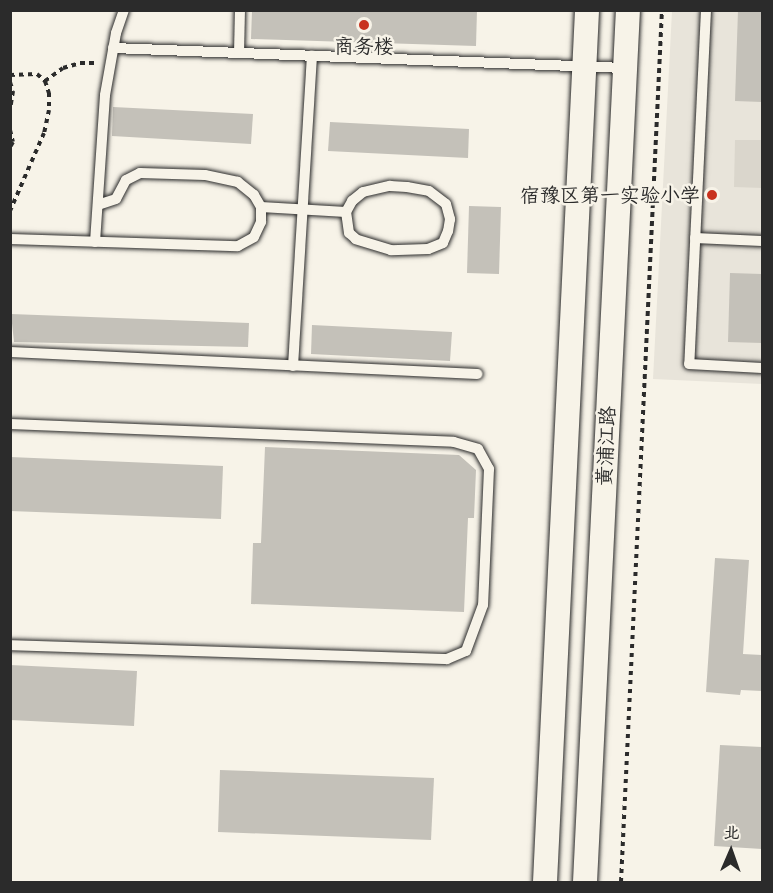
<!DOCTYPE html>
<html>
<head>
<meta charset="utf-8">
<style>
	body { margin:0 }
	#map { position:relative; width:773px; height:893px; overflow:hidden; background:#f7f3e8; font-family:"Comic Neue","LXGW WenKai TC",sans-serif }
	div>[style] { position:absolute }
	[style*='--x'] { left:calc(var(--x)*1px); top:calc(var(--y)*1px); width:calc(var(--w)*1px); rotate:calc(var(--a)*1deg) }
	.built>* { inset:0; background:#e8e4da }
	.green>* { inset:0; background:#dad6cc }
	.building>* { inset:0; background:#c4c1b9 }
	.path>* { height:4px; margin-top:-2px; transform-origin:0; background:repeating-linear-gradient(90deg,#2b2b2b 0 4.5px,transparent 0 9px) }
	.roads { filter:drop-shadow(0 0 2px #2b2b2b) drop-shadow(0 0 2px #2b2b2b) }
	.service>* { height:10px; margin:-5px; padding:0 5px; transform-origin:5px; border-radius:5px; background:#f7f3e8 }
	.tertiary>* { height:24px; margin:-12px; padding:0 12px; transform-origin:12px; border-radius:12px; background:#f7f3e8 }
	.dots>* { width:16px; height:16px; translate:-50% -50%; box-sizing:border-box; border:3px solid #f7f3e8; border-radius:50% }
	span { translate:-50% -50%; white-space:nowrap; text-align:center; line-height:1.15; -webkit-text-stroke:5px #f7f3e8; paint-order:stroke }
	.poi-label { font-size:20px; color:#2b2b2b }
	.right { translate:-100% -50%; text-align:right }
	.street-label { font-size:20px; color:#2b2b2b }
	.frame { position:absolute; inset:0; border:12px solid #2b2b2b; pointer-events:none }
	.north { position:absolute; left:701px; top:821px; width:60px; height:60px; -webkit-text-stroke:4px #f7f3e8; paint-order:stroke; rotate:2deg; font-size:16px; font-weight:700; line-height:24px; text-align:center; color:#2b2b2b }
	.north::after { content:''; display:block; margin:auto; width:21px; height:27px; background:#2b2b2b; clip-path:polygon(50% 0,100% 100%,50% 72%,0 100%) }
</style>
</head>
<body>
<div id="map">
	<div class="built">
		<div style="clip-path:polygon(672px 11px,762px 11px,762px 384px,653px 379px)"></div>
	</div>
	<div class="green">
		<div style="clip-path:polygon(735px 140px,762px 140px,762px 188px,734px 187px)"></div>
	</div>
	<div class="building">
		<div style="clip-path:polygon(252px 10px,477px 10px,476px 46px,251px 39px)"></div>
		<div style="clip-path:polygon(738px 10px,762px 10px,762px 102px,735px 101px)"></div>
		<div style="clip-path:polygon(113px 107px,253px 114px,251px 144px,112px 136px)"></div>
		<div style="clip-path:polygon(330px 122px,469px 129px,468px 158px,328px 151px)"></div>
		<div style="clip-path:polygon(469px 206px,501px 207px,499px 274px,467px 273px)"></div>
		<div style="clip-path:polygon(730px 273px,762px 274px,762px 343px,728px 342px)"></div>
		<div style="clip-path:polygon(11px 314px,249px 323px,248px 347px,14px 342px)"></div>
		<div style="clip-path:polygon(312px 325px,452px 332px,450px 361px,311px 354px)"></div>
		<div style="clip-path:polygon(265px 447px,459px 455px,476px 470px,474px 518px,468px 518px,464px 612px,251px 604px,253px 543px,261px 543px)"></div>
		<div style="clip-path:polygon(10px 457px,223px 466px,221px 519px,10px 511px)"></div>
		<div style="clip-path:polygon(715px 558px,749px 560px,743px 654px,762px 655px,762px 691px,741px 690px,740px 695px,706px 692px)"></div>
		<div style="clip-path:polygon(10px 665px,137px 671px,134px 726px,10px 720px)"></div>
		<div style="clip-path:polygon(720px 745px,762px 747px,762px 849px,714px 846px)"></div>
		<div style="clip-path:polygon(220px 770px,434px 778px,431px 840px,218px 832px)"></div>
	</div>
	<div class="path">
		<div style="--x:10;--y:75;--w:27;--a:-2"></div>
		<div style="--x:37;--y:74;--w:11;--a:41"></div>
		<div style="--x:45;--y:81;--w:13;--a:72"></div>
		<div style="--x:49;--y:93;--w:17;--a:90"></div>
		<div style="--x:49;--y:110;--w:24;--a:102"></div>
		<div style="--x:44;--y:133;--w:85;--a:113.6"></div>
		<div style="--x:45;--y:81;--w:22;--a:-36"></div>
		<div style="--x:63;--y:68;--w:18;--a:-16"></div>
		<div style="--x:80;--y:63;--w:14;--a:0"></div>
		<div style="--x:10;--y:82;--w:9;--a:72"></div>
		<div style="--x:13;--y:91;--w:18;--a:99"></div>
		<div style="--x:10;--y:130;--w:12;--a:76"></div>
		<div style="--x:13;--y:142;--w:6;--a:121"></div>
		<div style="--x:621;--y:882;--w:873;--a:-87.31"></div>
	</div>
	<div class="roads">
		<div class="service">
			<div style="--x:706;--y:10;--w:354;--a:92.7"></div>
			<div style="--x:689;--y:364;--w:73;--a:3.1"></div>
			<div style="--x:113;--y:48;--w:512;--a:2.24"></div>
			<div style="--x:239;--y:53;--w:43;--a:-88.7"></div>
			<div style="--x:261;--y:207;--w:85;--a:3.4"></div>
			<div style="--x:346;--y:212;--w:13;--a:-61"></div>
			<div style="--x:352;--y:201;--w:14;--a:-39"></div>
			<div style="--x:363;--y:192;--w:28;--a:-13"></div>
			<div style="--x:390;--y:186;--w:17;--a:3"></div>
			<div style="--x:407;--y:187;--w:22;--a:10"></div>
			<div style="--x:429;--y:191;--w:21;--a:37"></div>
			<div style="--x:446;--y:204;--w:16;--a:75"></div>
			<div style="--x:450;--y:219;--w:12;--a:99"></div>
			<div style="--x:448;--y:231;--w:13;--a:113"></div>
			<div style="--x:443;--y:243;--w:16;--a:158"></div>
			<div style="--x:428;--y:249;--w:37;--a:178"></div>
			<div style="--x:391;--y:250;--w:37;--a:-163"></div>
			<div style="--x:356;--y:239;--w:9;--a:-139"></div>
			<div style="--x:349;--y:233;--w:21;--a:-98"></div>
			<div style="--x:695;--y:238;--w:67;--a:2.6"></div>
			<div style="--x:10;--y:239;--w:228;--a:1.8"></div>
			<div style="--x:238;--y:246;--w:18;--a:-29"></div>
			<div style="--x:254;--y:237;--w:17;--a:-65"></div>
			<div style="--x:261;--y:222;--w:15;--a:-90"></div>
			<div style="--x:261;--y:207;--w:14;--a:-120"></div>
			<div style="--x:254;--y:195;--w:21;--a:-141"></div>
			<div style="--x:238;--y:182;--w:34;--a:-168"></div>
			<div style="--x:205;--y:175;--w:65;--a:-178.2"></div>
			<div style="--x:140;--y:173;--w:16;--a:153"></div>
			<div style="--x:126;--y:180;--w:21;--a:118"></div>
			<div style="--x:116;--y:199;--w:19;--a:162"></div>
			<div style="--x:95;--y:242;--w:147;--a:-86.1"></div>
			<div style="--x:105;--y:95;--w:63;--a:-79.9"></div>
			<div style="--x:116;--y:33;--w:24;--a:-71"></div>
			<div style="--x:10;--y:352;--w:468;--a:2.7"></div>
			<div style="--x:293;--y:366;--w:311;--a:-86.5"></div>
			<div style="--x:10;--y:424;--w:444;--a:2.3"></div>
			<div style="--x:454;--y:442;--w:25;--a:16"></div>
			<div style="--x:478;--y:449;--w:23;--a:61"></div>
			<div style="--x:489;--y:469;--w:136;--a:92.5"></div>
			<div style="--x:483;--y:605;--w:49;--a:110.3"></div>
			<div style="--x:466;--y:651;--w:21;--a:157"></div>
			<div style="--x:447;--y:659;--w:437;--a:-178.2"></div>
		</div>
		<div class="tertiary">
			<div style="--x:545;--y:882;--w:873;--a:-87.24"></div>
			<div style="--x:585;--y:882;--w:873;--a:-87.18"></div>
		</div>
	</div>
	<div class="dots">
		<div style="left:364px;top:25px;background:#c8321e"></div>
		<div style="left:712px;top:195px;background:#c8321e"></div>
	</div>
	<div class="poi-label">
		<span style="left:364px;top:46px">商务楼</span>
		<span class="right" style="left:700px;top:195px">宿豫区第一实验小学</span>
	</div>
	<div class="street-label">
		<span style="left:606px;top:446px;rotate:-87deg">黄浦江路</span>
	</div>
	<div class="frame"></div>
	<div class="north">北</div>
</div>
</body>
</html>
